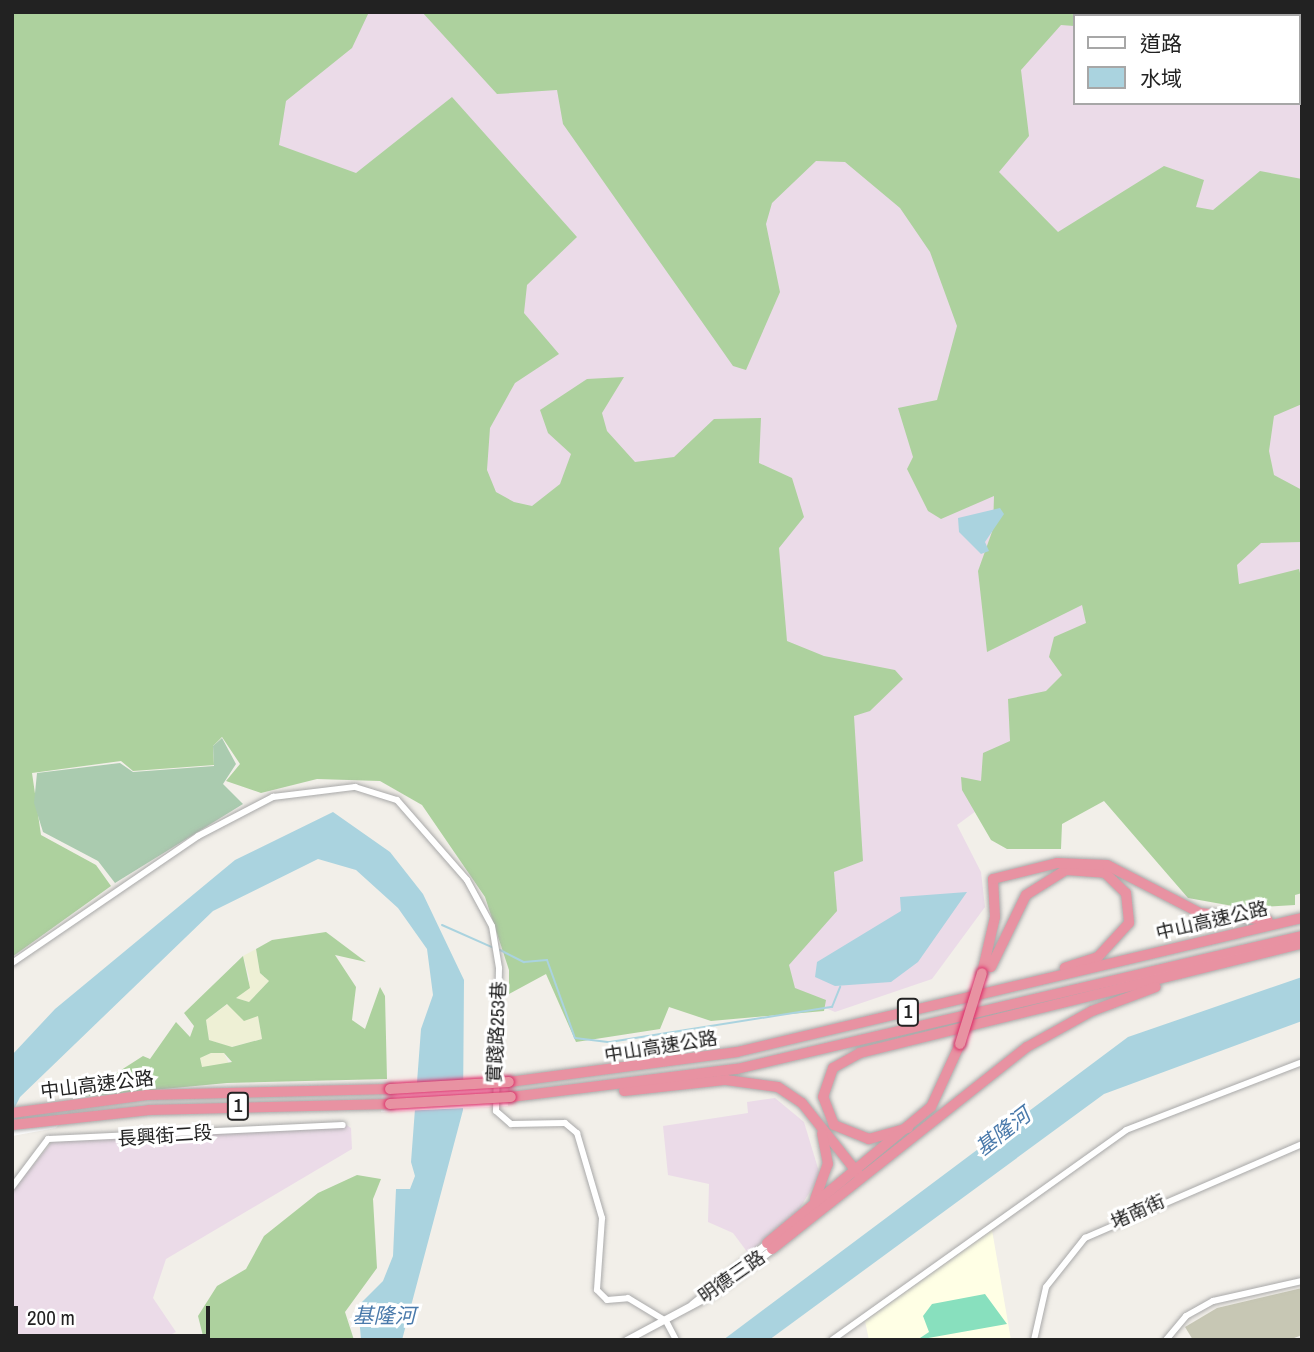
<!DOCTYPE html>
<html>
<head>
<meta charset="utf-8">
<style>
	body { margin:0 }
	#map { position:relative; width:1314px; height:1352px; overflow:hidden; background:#f2efe9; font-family:"Archivo Narrow","Noto Sans TC",sans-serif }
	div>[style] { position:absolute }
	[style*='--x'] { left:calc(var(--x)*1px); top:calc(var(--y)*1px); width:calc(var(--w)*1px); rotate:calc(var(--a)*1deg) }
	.industrial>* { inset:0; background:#ebdbe8 }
	.education>* { inset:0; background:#ffffe5 }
	.construction>* { inset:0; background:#c7c7b4 }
	.farmland>* { inset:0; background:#eef0d5 }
	.forest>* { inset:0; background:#add19e }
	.cemetery>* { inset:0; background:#aacbaf }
	.pitch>* { inset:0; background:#88e0be }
	.water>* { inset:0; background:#aad3df }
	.pier>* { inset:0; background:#fff }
	.stream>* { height:2px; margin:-1px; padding:0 1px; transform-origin:1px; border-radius:1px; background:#aad3df }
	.roads { filter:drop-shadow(0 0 2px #a9a9a9) drop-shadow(0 0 2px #a9a9a9) }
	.minor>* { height:6px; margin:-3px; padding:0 3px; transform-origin:3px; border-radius:3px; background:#fff }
	.tertiary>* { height:7px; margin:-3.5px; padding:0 3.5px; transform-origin:3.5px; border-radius:3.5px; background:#fff }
	.motorway>* { height:10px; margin:-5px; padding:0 5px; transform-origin:5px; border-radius:5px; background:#e892a2 }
	.bridges { filter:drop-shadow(0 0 2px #dc2a67) drop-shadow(0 0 2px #dc2a67) }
	.motorway-bridge>* { height:10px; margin:-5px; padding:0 5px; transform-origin:5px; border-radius:5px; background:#e892a2 }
	span { translate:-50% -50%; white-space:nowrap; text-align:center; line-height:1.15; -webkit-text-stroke:6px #fff; paint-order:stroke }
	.shield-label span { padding:2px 5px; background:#fff; border:2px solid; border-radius:5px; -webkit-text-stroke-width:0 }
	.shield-label { font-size:18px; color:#222; font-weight:700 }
	.street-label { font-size:19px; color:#222 }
	.water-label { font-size:21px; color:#4a7aab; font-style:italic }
	.frame { position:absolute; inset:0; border:14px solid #222; pointer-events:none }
	.legend { position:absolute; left:1073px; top:14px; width:228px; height:91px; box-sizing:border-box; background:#fff; border:2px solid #a7a7a7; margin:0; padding:9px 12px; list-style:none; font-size:21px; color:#222 }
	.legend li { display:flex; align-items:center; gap:14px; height:35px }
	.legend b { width:35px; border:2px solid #a7a7a7 }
	.scale { position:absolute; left:14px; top:1306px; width:196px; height:32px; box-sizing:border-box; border:4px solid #222; border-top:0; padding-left:9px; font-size:21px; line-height:24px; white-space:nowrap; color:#222; -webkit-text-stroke:5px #fff; paint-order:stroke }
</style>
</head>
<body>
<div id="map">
	<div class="industrial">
		<div style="clip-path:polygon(evenodd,183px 12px,1302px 12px,1302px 823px,1049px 757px,957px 825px,981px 872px,985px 907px,932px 979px,835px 1012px,684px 949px,448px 494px,183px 12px,1074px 16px,1298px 16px,1298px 103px,1074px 103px,1074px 16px)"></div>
		<div style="clip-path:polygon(775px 1098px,804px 1122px,820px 1175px,797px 1213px,748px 1253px,733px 1233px,708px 1222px,709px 1184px,668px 1175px,663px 1126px,748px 1113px,747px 1102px)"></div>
		<div style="clip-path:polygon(342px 1122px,351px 1128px,352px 1149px,166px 1259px,153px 1298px,176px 1332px,160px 1340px,12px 1340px,12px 1191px,52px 1142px)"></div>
	</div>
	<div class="education">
		<div style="clip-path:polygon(992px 1230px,1011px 1340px,869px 1340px,865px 1321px)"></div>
	</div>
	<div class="construction">
		<div style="clip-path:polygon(1302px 1288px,1302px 1335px,1289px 1340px,1193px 1340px,1185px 1327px,1217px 1308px)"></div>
	</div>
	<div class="farmland">
		<div style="clip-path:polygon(256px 949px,260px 973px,269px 981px,249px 1002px,236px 998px,250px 980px,243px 956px)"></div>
		<div style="clip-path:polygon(228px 1004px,258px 1016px,262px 1039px,231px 1047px,209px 1040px,206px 1020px)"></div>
		<div style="clip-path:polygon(211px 1053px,224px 1053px,230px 1066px,201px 1067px,199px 1058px)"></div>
	</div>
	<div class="forest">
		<div style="clip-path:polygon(12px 12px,369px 12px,352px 48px,286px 101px,279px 145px,356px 173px,452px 97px,577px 237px,527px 285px,524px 313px,559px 354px,515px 383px,490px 428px,487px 470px,496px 492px,514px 502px,532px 506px,560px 484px,571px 454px,548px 433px,540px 410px,587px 379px,624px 377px,602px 413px,607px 431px,635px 462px,674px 457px,714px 419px,761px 418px,759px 463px,792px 478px,804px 517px,779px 548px,787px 641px,824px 656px,895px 670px,903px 679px,870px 711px,854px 716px,863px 861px,834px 872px,837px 911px,789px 965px,795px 988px,826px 1000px,824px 1011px,711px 1021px,669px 1007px,660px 1029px,576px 1042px,546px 974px,509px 994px,509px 970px,485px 897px,422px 805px,380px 781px,317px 779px,261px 793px,226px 781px,240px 764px,222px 737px,213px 746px,214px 765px,133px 771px,121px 761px,32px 773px,41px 835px,96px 865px,111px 886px,12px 957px)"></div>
		<div style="clip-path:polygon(422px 12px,1302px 12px,1302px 38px,1298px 16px,1074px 16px,1074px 26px,1061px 25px,1021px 70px,1029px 136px,999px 172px,1058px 232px,1164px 166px,1204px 180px,1196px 207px,1213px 210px,1260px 171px,1302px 179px,1302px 404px,1274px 416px,1269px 451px,1274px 475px,1302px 490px,1302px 542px,1261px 543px,1237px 565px,1239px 584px,1299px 569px,1302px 581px,1302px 893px,1295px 895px,1295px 905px,1244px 908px,1188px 898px,1104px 801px,1062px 824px,1061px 849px,1007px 849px,991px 840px,962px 790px,961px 777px,981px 781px,983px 753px,1010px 741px,1008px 699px,1046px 691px,1062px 675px,1049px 657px,1054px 637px,1086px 623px,1082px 605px,987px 652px,978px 571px,993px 529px,994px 496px,941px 519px,928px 511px,907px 469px,913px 457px,898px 408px,937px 400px,957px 326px,930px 252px,900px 208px,845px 162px,816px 161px,772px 203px,766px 224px,780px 292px,746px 370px,733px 366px,563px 124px,557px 90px,497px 94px)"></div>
		<div style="clip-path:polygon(evenodd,326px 932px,366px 962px,335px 955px,356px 987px,352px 1020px,365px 1029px,380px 987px,385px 996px,387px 1079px,227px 1083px,79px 1097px,143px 1056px,150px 1059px,176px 1022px,190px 1037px,194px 1026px,184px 1013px,243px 956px,250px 988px,236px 998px,249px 1002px,269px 981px,260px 973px,256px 949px,272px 940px,326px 932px,227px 1004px,244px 1021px,258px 1016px,262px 1039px,232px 1047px,209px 1040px,206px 1020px,227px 1004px,326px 932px,211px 1053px,224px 1053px,232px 1062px,202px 1067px,200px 1058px,211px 1053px)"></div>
		<div style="clip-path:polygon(357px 1175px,381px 1179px,373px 1199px,377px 1268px,345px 1312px,354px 1340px,204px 1340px,198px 1316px,217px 1286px,246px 1269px,264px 1236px,318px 1193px)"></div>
	</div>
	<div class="cemetery">
		<div style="clip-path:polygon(222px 738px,236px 764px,223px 784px,243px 804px,115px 883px,98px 861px,43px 832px,34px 803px,37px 773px,120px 763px,133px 772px,214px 766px,213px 746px)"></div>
	</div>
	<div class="pitch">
		<div style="clip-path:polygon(985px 1294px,1007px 1324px,917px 1340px,929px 1332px,923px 1316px,932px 1304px)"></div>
	</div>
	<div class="water">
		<div style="clip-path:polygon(1000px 508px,1004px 514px,985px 542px,989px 551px,981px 554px,959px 532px,958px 518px)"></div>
		<div style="clip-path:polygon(333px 812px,390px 852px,423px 894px,464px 980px,463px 1110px,402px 1340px,361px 1339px,358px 1306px,383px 1281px,393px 1256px,396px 1189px,410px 1189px,415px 1176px,411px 1162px,421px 1029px,433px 995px,427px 949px,398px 908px,356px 870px,318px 859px,213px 911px,20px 1097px,12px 1113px,12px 1055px,55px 1009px,235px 860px)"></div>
		<div style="clip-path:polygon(967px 892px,918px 962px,891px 982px,835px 986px,815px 977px,817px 962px,901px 911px,900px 897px)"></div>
		<div style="clip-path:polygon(1302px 977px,1302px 1021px,1104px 1094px,769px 1340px,723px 1340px,1128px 1037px)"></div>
	</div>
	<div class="pier">
		<div style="clip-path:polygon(508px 1078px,508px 1106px,381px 1112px,382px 1086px)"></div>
		<div style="clip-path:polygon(76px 1100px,56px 1128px,12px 1136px,12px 1108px)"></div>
	</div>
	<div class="stream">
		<div style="--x:442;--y:925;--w:57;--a:23.9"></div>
		<div style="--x:500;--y:950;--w:27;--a:27"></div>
		<div style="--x:524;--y:962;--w:23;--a:-5"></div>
		<div style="--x:547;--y:960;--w:83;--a:70.3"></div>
		<div style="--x:575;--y:1038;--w:35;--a:7"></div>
		<div style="--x:610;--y:1042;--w:225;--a:-9"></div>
		<div style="--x:832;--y:1007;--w:22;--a:-68"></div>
	</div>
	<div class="roads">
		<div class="minor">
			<div style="--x:12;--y:963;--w:225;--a:-34.3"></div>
			<div style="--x:198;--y:836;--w:85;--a:-27.5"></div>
			<div style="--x:273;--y:797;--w:83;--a:-7"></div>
			<div style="--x:355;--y:787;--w:44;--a:17.2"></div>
			<div style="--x:397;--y:800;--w:106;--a:48.8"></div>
			<div style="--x:467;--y:880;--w:52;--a:61.5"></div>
			<div style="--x:492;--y:926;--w:43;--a:80.5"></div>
			<div style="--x:499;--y:968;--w:143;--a:91.2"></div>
			<div style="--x:496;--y:1111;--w:20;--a:41"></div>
			<div style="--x:511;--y:1124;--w:54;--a:-1.1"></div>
			<div style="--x:565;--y:1123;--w:16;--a:40"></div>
			<div style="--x:577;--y:1133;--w:89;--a:73.6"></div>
			<div style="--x:602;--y:1218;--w:72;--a:94"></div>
			<div style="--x:597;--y:1290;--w:14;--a:45"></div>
			<div style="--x:607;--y:1300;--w:21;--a:-5"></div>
			<div style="--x:628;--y:1298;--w:44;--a:31.2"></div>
			<div style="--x:666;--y:1321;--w:21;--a:62"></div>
			<div style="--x:12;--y:1187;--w:60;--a:-53.1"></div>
			<div style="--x:48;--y:1139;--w:295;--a:-2.7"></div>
			<div style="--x:832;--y:1340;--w:361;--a:-35.5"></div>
			<div style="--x:1126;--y:1130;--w:189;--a:-21.1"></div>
			<div style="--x:1034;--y:1340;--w:54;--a:-77.2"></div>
			<div style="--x:1046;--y:1287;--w:63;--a:-51.5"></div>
			<div style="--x:1085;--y:1238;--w:236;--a:-23.4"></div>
			<div style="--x:1166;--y:1340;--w:31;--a:-50"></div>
			<div style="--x:1186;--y:1316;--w:31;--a:-29"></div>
			<div style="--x:1213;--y:1301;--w:91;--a:-12.7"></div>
		</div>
		<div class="tertiary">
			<div style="--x:626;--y:1340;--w:100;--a:-28.1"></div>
			<div style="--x:714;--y:1293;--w:73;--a:-37.2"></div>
			<div style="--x:772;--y:1249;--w:8;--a:-130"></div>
			<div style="--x:767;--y:1243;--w:97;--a:140.9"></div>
		</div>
		<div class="motorway">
			<div style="--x:991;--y:967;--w:80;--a:-64.1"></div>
			<div style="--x:1026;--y:895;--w:47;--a:-32"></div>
			<div style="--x:1066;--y:870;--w:39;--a:4"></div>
			<div style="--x:1105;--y:873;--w:29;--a:44"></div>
			<div style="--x:1126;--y:893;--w:30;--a:84"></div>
			<div style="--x:1129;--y:923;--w:46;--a:132.4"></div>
			<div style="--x:1098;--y:957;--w:35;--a:162"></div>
			<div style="--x:982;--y:973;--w:57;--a:-76.9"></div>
			<div style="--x:995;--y:917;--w:38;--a:-93"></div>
			<div style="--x:993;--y:879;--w:66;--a:-14"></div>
			<div style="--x:1057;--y:863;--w:50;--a:2.3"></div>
			<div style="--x:1107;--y:865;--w:105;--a:27.3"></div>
			<div style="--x:1200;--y:913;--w:68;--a:5.9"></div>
			<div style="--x:509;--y:1082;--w:230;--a:-7.5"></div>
			<div style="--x:737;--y:1052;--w:581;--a:-13.34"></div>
			<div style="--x:624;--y:1091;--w:103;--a:-6.2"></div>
			<div style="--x:726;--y:1080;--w:52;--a:7.7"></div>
			<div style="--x:778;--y:1087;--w:29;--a:34"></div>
			<div style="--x:802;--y:1103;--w:93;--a:51.5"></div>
			<div style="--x:511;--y:1097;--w:228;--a:-7.1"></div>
			<div style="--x:737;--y:1069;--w:580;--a:-13.25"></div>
			<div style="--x:12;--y:1113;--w:136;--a:-7.6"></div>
			<div style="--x:147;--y:1095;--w:243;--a:-1.4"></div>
			<div style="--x:12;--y:1125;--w:138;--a:-6.2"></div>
			<div style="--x:149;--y:1110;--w:241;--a:-1.4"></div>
			<div style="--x:908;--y:1128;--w:41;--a:164.2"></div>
			<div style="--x:869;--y:1139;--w:38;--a:-158"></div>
			<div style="--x:834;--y:1125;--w:30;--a:-111"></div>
			<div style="--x:823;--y:1097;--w:31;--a:-71"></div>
			<div style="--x:833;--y:1068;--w:31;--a:-29"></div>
			<div style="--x:860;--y:1053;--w:455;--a:-13.9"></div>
			<div style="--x:815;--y:1199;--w:37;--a:-70"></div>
			<div style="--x:828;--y:1164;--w:31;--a:-101"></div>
			<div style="--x:767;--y:1243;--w:213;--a:-39.7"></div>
			<div style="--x:931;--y:1107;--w:69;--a:-65.3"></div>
			<div style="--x:772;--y:1249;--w:325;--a:-38.4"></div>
			<div style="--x:1027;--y:1047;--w:74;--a:-29"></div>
			<div style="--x:1092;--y:1011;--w:68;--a:-20.6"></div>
		</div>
	</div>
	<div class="bridges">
		<div class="motorway-bridge">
			<div style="--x:960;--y:1044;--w:74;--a:-72.8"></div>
			<div style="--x:390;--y:1089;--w:119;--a:-3.4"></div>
			<div style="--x:390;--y:1104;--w:121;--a:-3.3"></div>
		</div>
	</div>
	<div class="shield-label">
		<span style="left:908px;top:1012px">1</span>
		<span style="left:238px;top:1106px">1</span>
	</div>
	<div class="street-label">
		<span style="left:1212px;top:921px;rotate:-13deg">中山高速公路</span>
		<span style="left:497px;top:1032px;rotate:-87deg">實踐路253巷</span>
		<span style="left:661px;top:1047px;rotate:-9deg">中山高速公路</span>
		<span style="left:97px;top:1085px;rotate:-7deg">中山高速公路</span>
		<span style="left:165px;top:1136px;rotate:-4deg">長興街二段</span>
		<span style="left:1138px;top:1212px;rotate:-24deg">堵南街</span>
		<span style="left:732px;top:1277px;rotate:-35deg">明德三路</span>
	</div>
	<div class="water-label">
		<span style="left:1003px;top:1132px;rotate:-38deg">基隆河</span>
		<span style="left:384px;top:1316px">基隆河</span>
	</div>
	<div class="frame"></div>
	<ul class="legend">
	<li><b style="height:9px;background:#fff"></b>道路</li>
	<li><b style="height:19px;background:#aad3df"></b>水域</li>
	</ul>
	<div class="scale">200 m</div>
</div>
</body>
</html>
